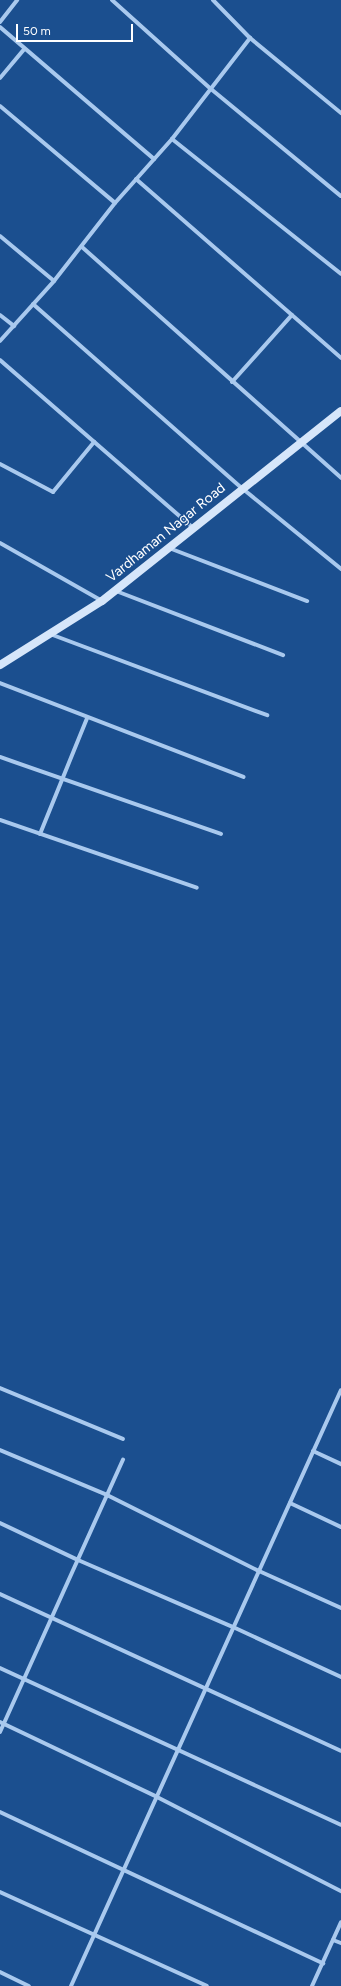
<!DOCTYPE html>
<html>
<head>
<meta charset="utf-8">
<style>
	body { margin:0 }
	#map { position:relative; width:341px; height:1986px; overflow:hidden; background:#1b4f8f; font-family:Figtree,sans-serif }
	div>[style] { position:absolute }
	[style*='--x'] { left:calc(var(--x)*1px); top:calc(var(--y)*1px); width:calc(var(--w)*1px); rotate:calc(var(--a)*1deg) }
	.street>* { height:4px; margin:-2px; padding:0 2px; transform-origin:2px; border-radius:2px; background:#a9c9ee }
	.secondary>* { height:8px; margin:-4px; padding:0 4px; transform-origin:4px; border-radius:4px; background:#d6e6fa }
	span { translate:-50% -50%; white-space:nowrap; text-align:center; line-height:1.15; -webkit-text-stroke:3px #1b4f8f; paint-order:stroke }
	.street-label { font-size:14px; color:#fff }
	.scale { position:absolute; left:16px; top:24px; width:117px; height:18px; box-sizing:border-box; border:2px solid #fff; border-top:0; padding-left:5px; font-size:12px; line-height:14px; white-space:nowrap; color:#fff; -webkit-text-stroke:3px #1b4f8f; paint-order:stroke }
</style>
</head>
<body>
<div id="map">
	<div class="street">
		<div style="--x:112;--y:0;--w:133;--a:42"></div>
		<div style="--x:211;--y:89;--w:168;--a:39.5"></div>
		<div style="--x:213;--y:0;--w:53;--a:45.8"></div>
		<div style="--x:250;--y:38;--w:118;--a:39.5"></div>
		<div style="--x:0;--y:22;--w:28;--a:-52"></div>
		<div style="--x:0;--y:27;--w:203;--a:40.6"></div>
		<div style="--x:0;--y:78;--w:38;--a:-50"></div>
		<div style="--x:0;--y:106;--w:150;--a:40.1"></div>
		<div style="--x:172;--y:139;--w:216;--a:38.6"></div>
		<div style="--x:136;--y:179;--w:272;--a:41.1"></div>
		<div style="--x:0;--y:236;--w:70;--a:39.8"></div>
		<div style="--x:82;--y:247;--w:347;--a:41.7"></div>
		<div style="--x:33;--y:304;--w:280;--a:41.4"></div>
		<div style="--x:243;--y:489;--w:127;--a:39.2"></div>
		<div style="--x:0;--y:315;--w:18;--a:38"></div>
		<div style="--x:0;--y:341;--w:81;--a:-48"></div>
		<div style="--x:54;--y:281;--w:99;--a:-52"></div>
		<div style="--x:115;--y:203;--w:86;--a:-48.3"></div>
		<div style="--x:172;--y:139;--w:128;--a:-52.3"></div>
		<div style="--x:0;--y:360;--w:256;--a:41"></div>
		<div style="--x:232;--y:382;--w:90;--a:-48.2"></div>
		<div style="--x:0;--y:464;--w:60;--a:27.8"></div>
		<div style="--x:53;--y:492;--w:65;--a:-50.6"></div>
		<div style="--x:0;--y:543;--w:117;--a:29.6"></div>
		<div style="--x:169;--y:548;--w:148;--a:21"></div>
		<div style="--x:116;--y:591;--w:179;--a:21"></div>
		<div style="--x:50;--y:634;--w:232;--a:20.5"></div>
		<div style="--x:0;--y:683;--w:261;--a:21.1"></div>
		<div style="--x:0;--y:757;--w:234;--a:19.2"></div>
		<div style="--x:0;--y:820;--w:208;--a:19"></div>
		<div style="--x:40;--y:834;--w:125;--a:-67.9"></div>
		<div style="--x:0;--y:1388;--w:133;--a:22.5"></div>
		<div style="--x:0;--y:1450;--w:116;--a:22.8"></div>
		<div style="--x:107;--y:1495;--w:170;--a:26.6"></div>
		<div style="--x:259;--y:1571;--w:90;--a:24.3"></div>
		<div style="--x:313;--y:1451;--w:31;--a:25"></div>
		<div style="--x:290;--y:1503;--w:56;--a:25.2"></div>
		<div style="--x:0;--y:1523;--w:86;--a:25.4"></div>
		<div style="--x:78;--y:1560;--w:169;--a:23.4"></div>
		<div style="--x:233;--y:1627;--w:119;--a:24.8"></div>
		<div style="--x:0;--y:1594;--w:375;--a:24.7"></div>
		<div style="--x:0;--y:1668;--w:375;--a:24.7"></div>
		<div style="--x:0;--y:1722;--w:174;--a:25.5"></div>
		<div style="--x:157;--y:1797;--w:207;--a:27.1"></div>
		<div style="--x:0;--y:1732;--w:299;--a:-65.7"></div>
		<div style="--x:0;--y:1812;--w:357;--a:25.1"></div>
		<div style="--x:0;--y:1892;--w:227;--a:24.4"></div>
		<div style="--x:333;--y:1940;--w:9;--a:21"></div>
		<div style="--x:0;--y:1972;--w:32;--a:26"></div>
		<div style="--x:71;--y:1986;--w:654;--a:-65.63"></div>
		<div style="--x:312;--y:1986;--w:70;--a:-65.6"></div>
	</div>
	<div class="secondary">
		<div style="--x:0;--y:665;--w:120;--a:-32.1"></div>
		<div style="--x:102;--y:601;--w:305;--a:-38.5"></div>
	</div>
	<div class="street-label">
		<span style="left:166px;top:533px;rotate:-39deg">Vardhaman Nagar Road</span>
	</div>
	<div class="scale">50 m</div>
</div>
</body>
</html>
